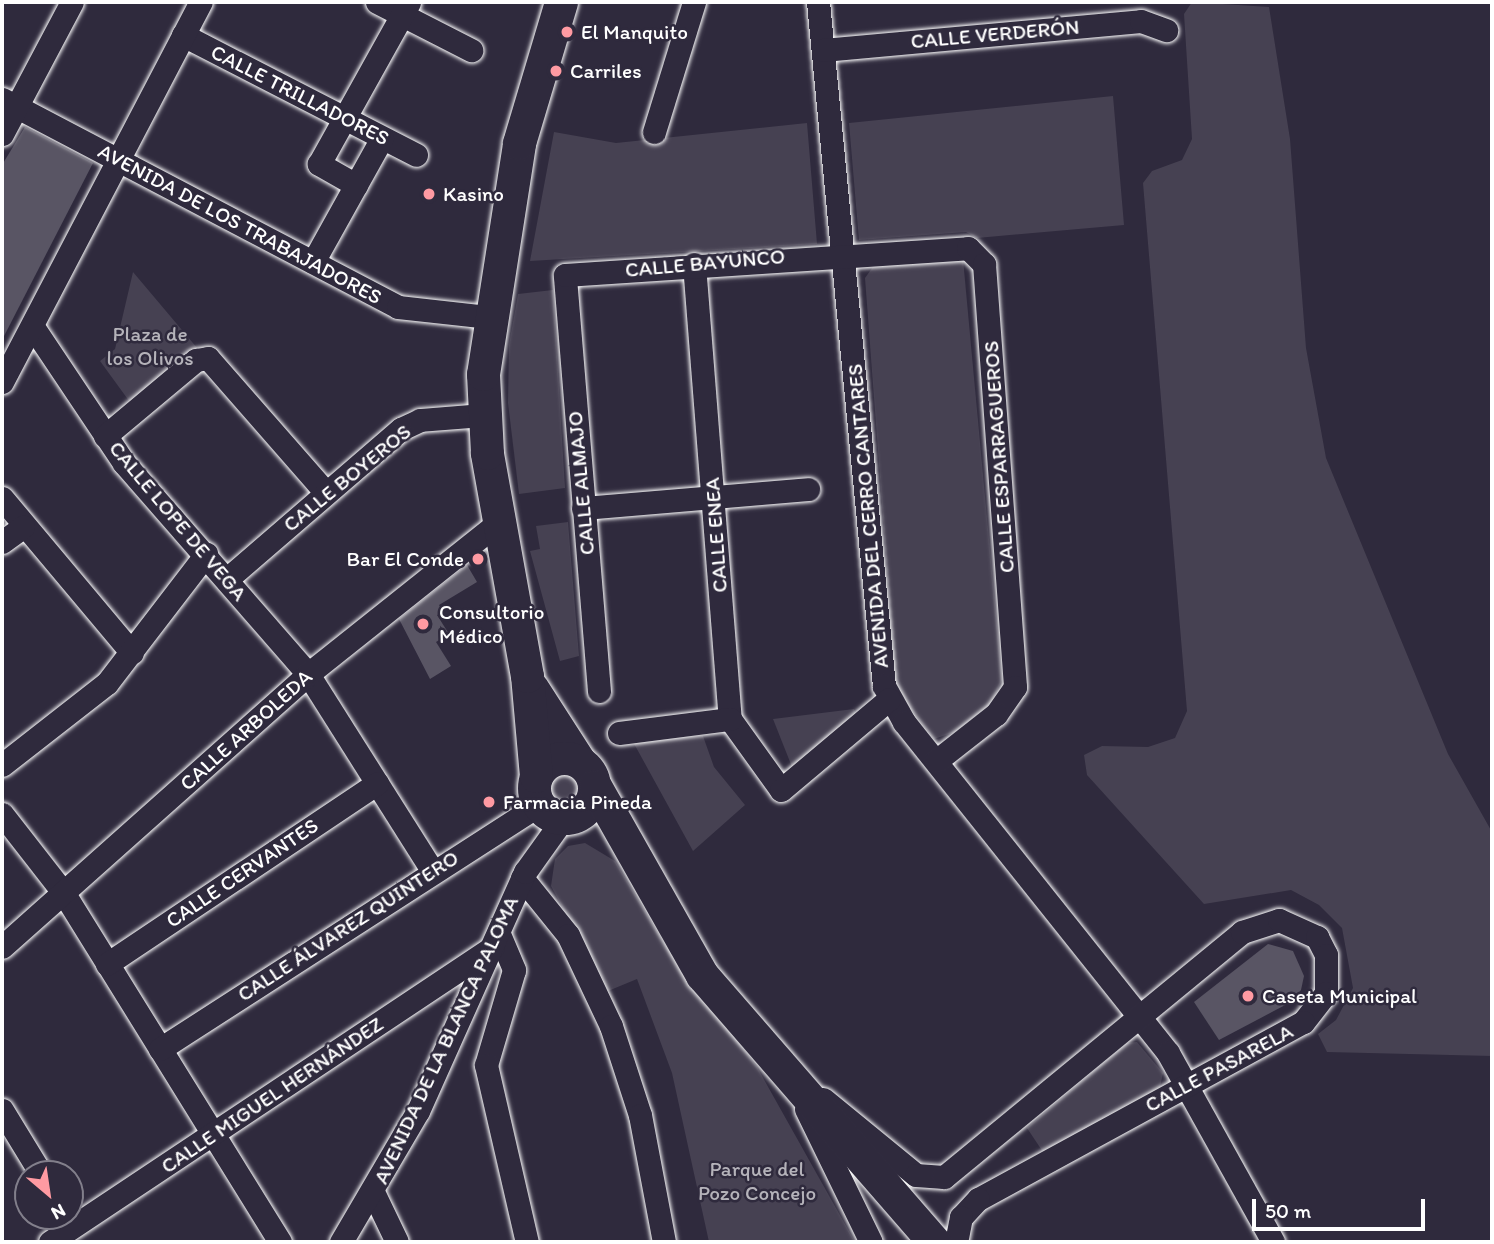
<!DOCTYPE html>
<html>
<head>
<meta charset="utf-8">
<style>
	body { margin:0 }
	#map { position:relative; width:1494px; height:1244px; overflow:hidden; background:#2f2a3d; font-family:Itim,sans-serif }
	div>[style] { position:absolute }
	[style*='--x'] { left:calc(var(--x)*1px); top:calc(var(--y)*1px); width:calc(var(--w)*1px); rotate:calc(var(--a)*1deg) }
	.green>* { inset:0; background:#464152 }
	.round { border-radius:50% }
	.building>* { inset:0; background:#595564 }
	.roads { filter:drop-shadow(0 0 2px #fff) drop-shadow(0 0 2px #fff) }
	.street>* { height:23px; margin:-11.5px; padding:0 11.5px; transform-origin:11.5px; border-radius:11.5px; background:#2f2a3d }
	.secondary>* { height:33px; margin:-16.5px; padding:0 16.5px; transform-origin:16.5px; border-radius:16.5px; background:#2f2a3d }
	.secondary>.ring { margin:-16.5px; padding:0; box-sizing:content-box; background:none; border:33px solid #2f2a3d; border-radius:50% }
	.dots>* { width:19px; height:19px; translate:-50% -50%; box-sizing:border-box; border:4px solid #2f2a3d; border-radius:50% }
	span { translate:-50% -50%; white-space:nowrap; text-align:center; line-height:1.15; -webkit-text-stroke:5px #2f2a3d; paint-order:stroke }
	.poi-label { font-size:21px; color:#fff }
	.left { translate:0 -50%; text-align:left }
	.right { translate:-100% -50%; text-align:right }
	.street-label { font-size:21px; color:#fff }
	.park-label { font-size:21px; color:#b5b3ba }
	.frame { position:absolute; inset:0; border:4px solid #fff; pointer-events:none }
	.north { position:absolute; left:14px; top:1160px; width:70px; height:70px; box-sizing:border-box; background:#2f2a3d; border:2px solid #827f8b; border-radius:50%; rotate:151deg; font-size:19px; font-weight:700; line-height:28px; text-align:center; color:#fff }
	.north::after { content:''; display:block; margin:auto; width:24px; height:32px; background:#ff9aa2; clip-path:polygon(50% 0,100% 100%,50% 72%,0 100%) }
	.scale { position:absolute; left:1252px; top:1199px; width:173px; height:32px; box-sizing:border-box; border:4px solid #fff; border-top:0; padding-left:9px; font-size:21px; line-height:24px; white-space:nowrap; color:#fff; -webkit-text-stroke:5px #2f2a3d; paint-order:stroke }
</style>
</head>
<body>
<div id="map">
	<div class="green">
		<div style="clip-path:polygon(1192px 2px,1269px 7px,1290px 139px,1306px 348px,1326px 458px,1448px 754px,1492px 832px,1492px 1056px,1327px 1052px,1318px 1034px,1336px 1020px,1353px 988px,1342px 928px,1319px 905px,1291px 890px,1204px 904px,1087px 775px,1084px 755px,1102px 746px,1148px 747px,1175px 738px,1187px 711px,1143px 183px,1152px 171px,1182px 160px,1192px 139px,1184px 14px)"></div>
		<div style="clip-path:polygon(1113px 96px,1124px 225px,977px 238px,966px 232px,859px 240px,849px 123px)"></div>
		<div style="clip-path:polygon(807px 123px,817px 244px,530px 261px,554px 132px,616px 143px)"></div>
		<div style="clip-path:polygon(963px 259px,1002px 680px,991px 703px,955px 732px,934px 739px,896px 689px,865px 278px,875px 264px)"></div>
		<div style="clip-path:polygon(133px 272px,198px 349px,132px 405px,100px 361px,115px 349px)"></div>
		<div style="clip-path:polygon(553px 290px,565px 488px,519px 494px,508px 403px,509px 345px,518px 294px)"></div>
		<div style="clip-path:polygon(568px 522px,579px 656px,560px 661px,530px 551px,540px 549px,536px 526px)"></div>
		<div style="clip-path:polygon(854px 709px,857px 718px,794px 772px,773px 719px)"></div>
		<div style="clip-path:polygon(703px 736px,714px 767px,745px 805px,693px 851px,632px 740px)"></div>
		<div class="round" style="left:545px;top:768px;width:38px;height:38px"></div>
		<div style="clip-path:polygon(585px 843px,615px 861px,662px 940px,757px 1067px,855px 1242px,709px 1242px,672px 1073px,637px 979px,608px 991px,551px 886px,555px 859px,568px 846px)"></div>
		<div style="clip-path:polygon(1137px 1042px,1163px 1073px,1159px 1092px,1043px 1152px,1027px 1128px,1127px 1043px)"></div>
	</div>
	<div class="building">
		<div style="clip-path:polygon(25px 127px,93px 163px,2px 340px,2px 165px)"></div>
		<div style="clip-path:polygon(467px 565px,477px 582px,439px 605px,443px 612px,437px 615px,449px 634px,436px 642px,451px 666px,430px 679px,399px 619px)"></div>
		<div style="clip-path:polygon(1268px 944px,1293px 951px,1304px 976px,1301px 990px,1291px 1002px,1219px 1040px,1194px 1002px)"></div>
	</div>
	<div class="roads">
		<div class="street">
			<div style="--x:377;--y:2;--w:106;--a:27.1"></div>
			<div style="--x:818;--y:2;--w:687;--a:84.49"></div>
			<div style="--x:884;--y:686;--w:41;--a:60.9"></div>
			<div style="--x:904;--y:722;--w:423;--a:51.4"></div>
			<div style="--x:1168;--y:1053;--w:216;--a:60.9"></div>
			<div style="--x:183;--y:35;--w:262;--a:27.2"></div>
			<div style="--x:823;--y:50;--w:319;--a:-5.2"></div>
			<div style="--x:1141;--y:21;--w:27;--a:20"></div>
			<div style="--x:2;--y:99;--w:447;--a:27.7"></div>
			<div style="--x:398;--y:307;--w:92;--a:6.3"></div>
			<div style="--x:654;--y:132;--w:136;--a:-72.9"></div>
			<div style="--x:2;--y:134;--w:149;--a:-62.1"></div>
			<div style="--x:356;--y:185;--w:43;--a:-150.4"></div>
			<div style="--x:319;--y:164;--w:185;--a:-60.9"></div>
			<div style="--x:313;--y:262;--w:142;--a:-60.9"></div>
			<div style="--x:694;--y:264;--w:456;--a:85.5"></div>
			<div style="--x:730;--y:719;--w:87;--a:54.3"></div>
			<div style="--x:781;--y:790;--w:141;--a:-40.1"></div>
			<div style="--x:33;--y:327;--w:164;--a:56.2"></div>
			<div style="--x:124;--y:463;--w:280;--a:48.9"></div>
			<div style="--x:308;--y:674;--w:232;--a:57.7"></div>
			<div style="--x:2;--y:382;--w:429;--a:-62.4"></div>
			<div style="--x:105;--y:436;--w:119;--a:-39.9"></div>
			<div style="--x:196;--y:360;--w:12;--a:-9"></div>
			<div style="--x:208;--y:358;--w:179;--a:48.8"></div>
			<div style="--x:2;--y:498;--w:202;--a:50"></div>
			<div style="--x:583;--y:508;--w:226;--a:-4.8"></div>
			<div style="--x:2;--y:542;--w:26;--a:-36"></div>
			<div style="--x:227;--y:579;--w:230;--a:-40.8"></div>
			<div style="--x:401;--y:429;--w:21;--a:-25"></div>
			<div style="--x:420;--y:420;--w:64;--a:-4.5"></div>
			<div style="--x:599;--y:691;--w:417;--a:-94.7"></div>
			<div style="--x:565;--y:275;--w:404;--a:-3.8"></div>
			<div style="--x:968;--y:248;--w:23;--a:45"></div>
			<div style="--x:984;--y:264;--w:424;--a:85.8"></div>
			<div style="--x:1015;--y:687;--w:33;--a:125"></div>
			<div style="--x:996;--y:714;--w:76;--a:141.9"></div>
			<div style="--x:619;--y:733;--w:112;--a:-7.2"></div>
			<div style="--x:2;--y:765;--w:133;--a:-38"></div>
			<div style="--x:107;--y:683;--w:163;--a:-52.5"></div>
			<div style="--x:2;--y:814;--w:99;--a:52"></div>
			<div style="--x:63;--y:892;--w:412;--a:58.2"></div>
			<div style="--x:522;--y:878;--w:73;--a:51.1"></div>
			<div style="--x:568;--y:935;--w:101;--a:64.7"></div>
			<div style="--x:611;--y:1026;--w:94;--a:72"></div>
			<div style="--x:640;--y:1115;--w:129;--a:79.3"></div>
			<div style="--x:499;--y:934;--w:39;--a:67"></div>
			<div style="--x:514;--y:970;--w:99;--a:106.4"></div>
			<div style="--x:486;--y:1065;--w:182;--a:77"></div>
			<div style="--x:2;--y:947;--w:410;--a:-41.7"></div>
			<div style="--x:308;--y:674;--w:243;--a:-38.5"></div>
			<div style="--x:107;--y:964;--w:325;--a:-33.8"></div>
			<div style="--x:160;--y:1049;--w:450;--a:-32.8"></div>
			<div style="--x:823;--y:1099;--w:120;--a:39.3"></div>
			<div style="--x:916;--y:1175;--w:28;--a:4"></div>
			<div style="--x:944;--y:1177;--w:386;--a:-39.4"></div>
			<div style="--x:1242;--y:932;--w:39;--a:-18"></div>
			<div style="--x:1279;--y:920;--w:42;--a:24.1"></div>
			<div style="--x:1317;--y:937;--w:20;--a:63"></div>
			<div style="--x:1326;--y:955;--w:38;--a:90"></div>
			<div style="--x:1326;--y:993;--w:37;--a:128"></div>
			<div style="--x:1303;--y:1022;--w:370;--a:151.4"></div>
			<div style="--x:978;--y:1199;--w:25;--a:133"></div>
			<div style="--x:961;--y:1217;--w:25;--a:101"></div>
			<div style="--x:806;--y:1109;--w:148;--a:64"></div>
			<div style="--x:2;--y:1110;--w:75;--a:58.6"></div>
			<div style="--x:374;--y:1194;--w:53;--a:64.4"></div>
			<div style="--x:50;--y:1242;--w:532;--a:-33.66"></div>
			<div style="--x:341;--y:1242;--w:152;--a:-59.6"></div>
			<div style="--x:418;--y:1111;--w:262;--a:-65.9"></div>
			<div style="--x:525;--y:872;--w:65;--a:-54.4"></div>
		</div>
		<div class="secondary">
			<div style="--x:532;--y:688;--w:87;--a:57.2"></div>
			<div class="ring" style="left:534px;top:758px;width:27px;height:27px"></div>
			<div style="--x:536;--y:776;--w:100;--a:-95.1"></div>
			<div style="--x:527;--y:676;--w:227;--a:-100.2"></div>
			<div style="--x:487;--y:453;--w:79;--a:-92.9"></div>
			<div style="--x:483;--y:374;--w:234;--a:-81.1"></div>
			<div style="--x:519;--y:143;--w:147;--a:-73.4"></div>
			<div style="--x:595;--y:786;--w:217;--a:60.5"></div>
			<div style="--x:702;--y:975;--w:354;--a:49"></div>
		</div>
	</div>
	<div class="dots">
		<div style="left:567px;top:32px;background:#ff9aa2"></div>
		<div style="left:556px;top:71px;background:#ff9aa2"></div>
		<div style="left:429px;top:194px;background:#ff9aa2"></div>
		<div style="left:478px;top:559px;background:#ff9aa2"></div>
		<div style="left:423px;top:624px;background:#ff9aa2"></div>
		<div style="left:489px;top:802px;background:#ff9aa2"></div>
		<div style="left:1248px;top:996px;background:#ff9aa2"></div>
	</div>
	<div class="poi-label">
		<span class="left" style="left:581px;top:32px">El Manquito</span>
		<span class="left" style="left:570px;top:71px">Carriles</span>
		<span class="left" style="left:443px;top:194px">Kasino</span>
		<span class="right" style="left:464px;top:559px">Bar El Conde</span>
		<span class="left" style="left:439px;top:624px">Consultorio<br>Médico</span>
		<span class="left" style="left:503px;top:802px">Farmacia Pineda</span>
		<span class="left" style="left:1262px;top:996px">Caseta Municipal</span>
	</div>
	<div class="street-label">
		<span style="left:995px;top:34px;rotate:-5deg">CALLE VERDERÓN</span>
		<span style="left:300px;top:95px;rotate:27deg">CALLE TRILLADORES</span>
		<span style="left:240px;top:224px;rotate:28deg">AVENIDA DE LOS TRABAJADORES</span>
		<span style="left:705px;top:263px;rotate:-5deg">CALLE BAYUNCO</span>
		<span style="left:999px;top:457px;rotate:-94deg">CALLE ESPARRAGUEROS</span>
		<span style="left:347px;top:478px;rotate:-39deg">CALLE BOYEROS</span>
		<span style="left:581px;top:483px;rotate:-95deg">CALLE ALMAJO</span>
		<span style="left:868px;top:516px;rotate:-95deg">AVENIDA DEL CERRO CANTARES</span>
		<span style="left:178px;top:521px;rotate:50deg">CALLE LOPE DE VEGA</span>
		<span style="left:716px;top:535px;rotate:-94deg">CALLE ENEA</span>
		<span style="left:246px;top:730px;rotate:-42deg">CALLE ARBOLEDA</span>
		<span style="left:242px;top:873px;rotate:-34deg">CALLE CERVANTES</span>
		<span style="left:348px;top:926px;rotate:-33deg">CALLE ÁLVAREZ QUINTERO</span>
		<span style="left:446px;top:1040px;rotate:-65deg">AVENIDA DE LA BLANCA PALOMA</span>
		<span style="left:1219px;top:1068px;rotate:-28deg">CALLE PASARELA</span>
		<span style="left:272px;top:1095px;rotate:-34deg">CALLE MIGUEL HERNÁNDEZ</span>
	</div>
	<div class="park-label">
		<span style="left:150px;top:346px">Plaza de<br>los Olivos</span>
		<span style="left:757px;top:1181px">Parque del<br>Pozo Concejo</span>
	</div>
	<div class="frame"></div>
	<div class="north">N</div>
	<div class="scale">50 m</div>
</div>
</body>
</html>
